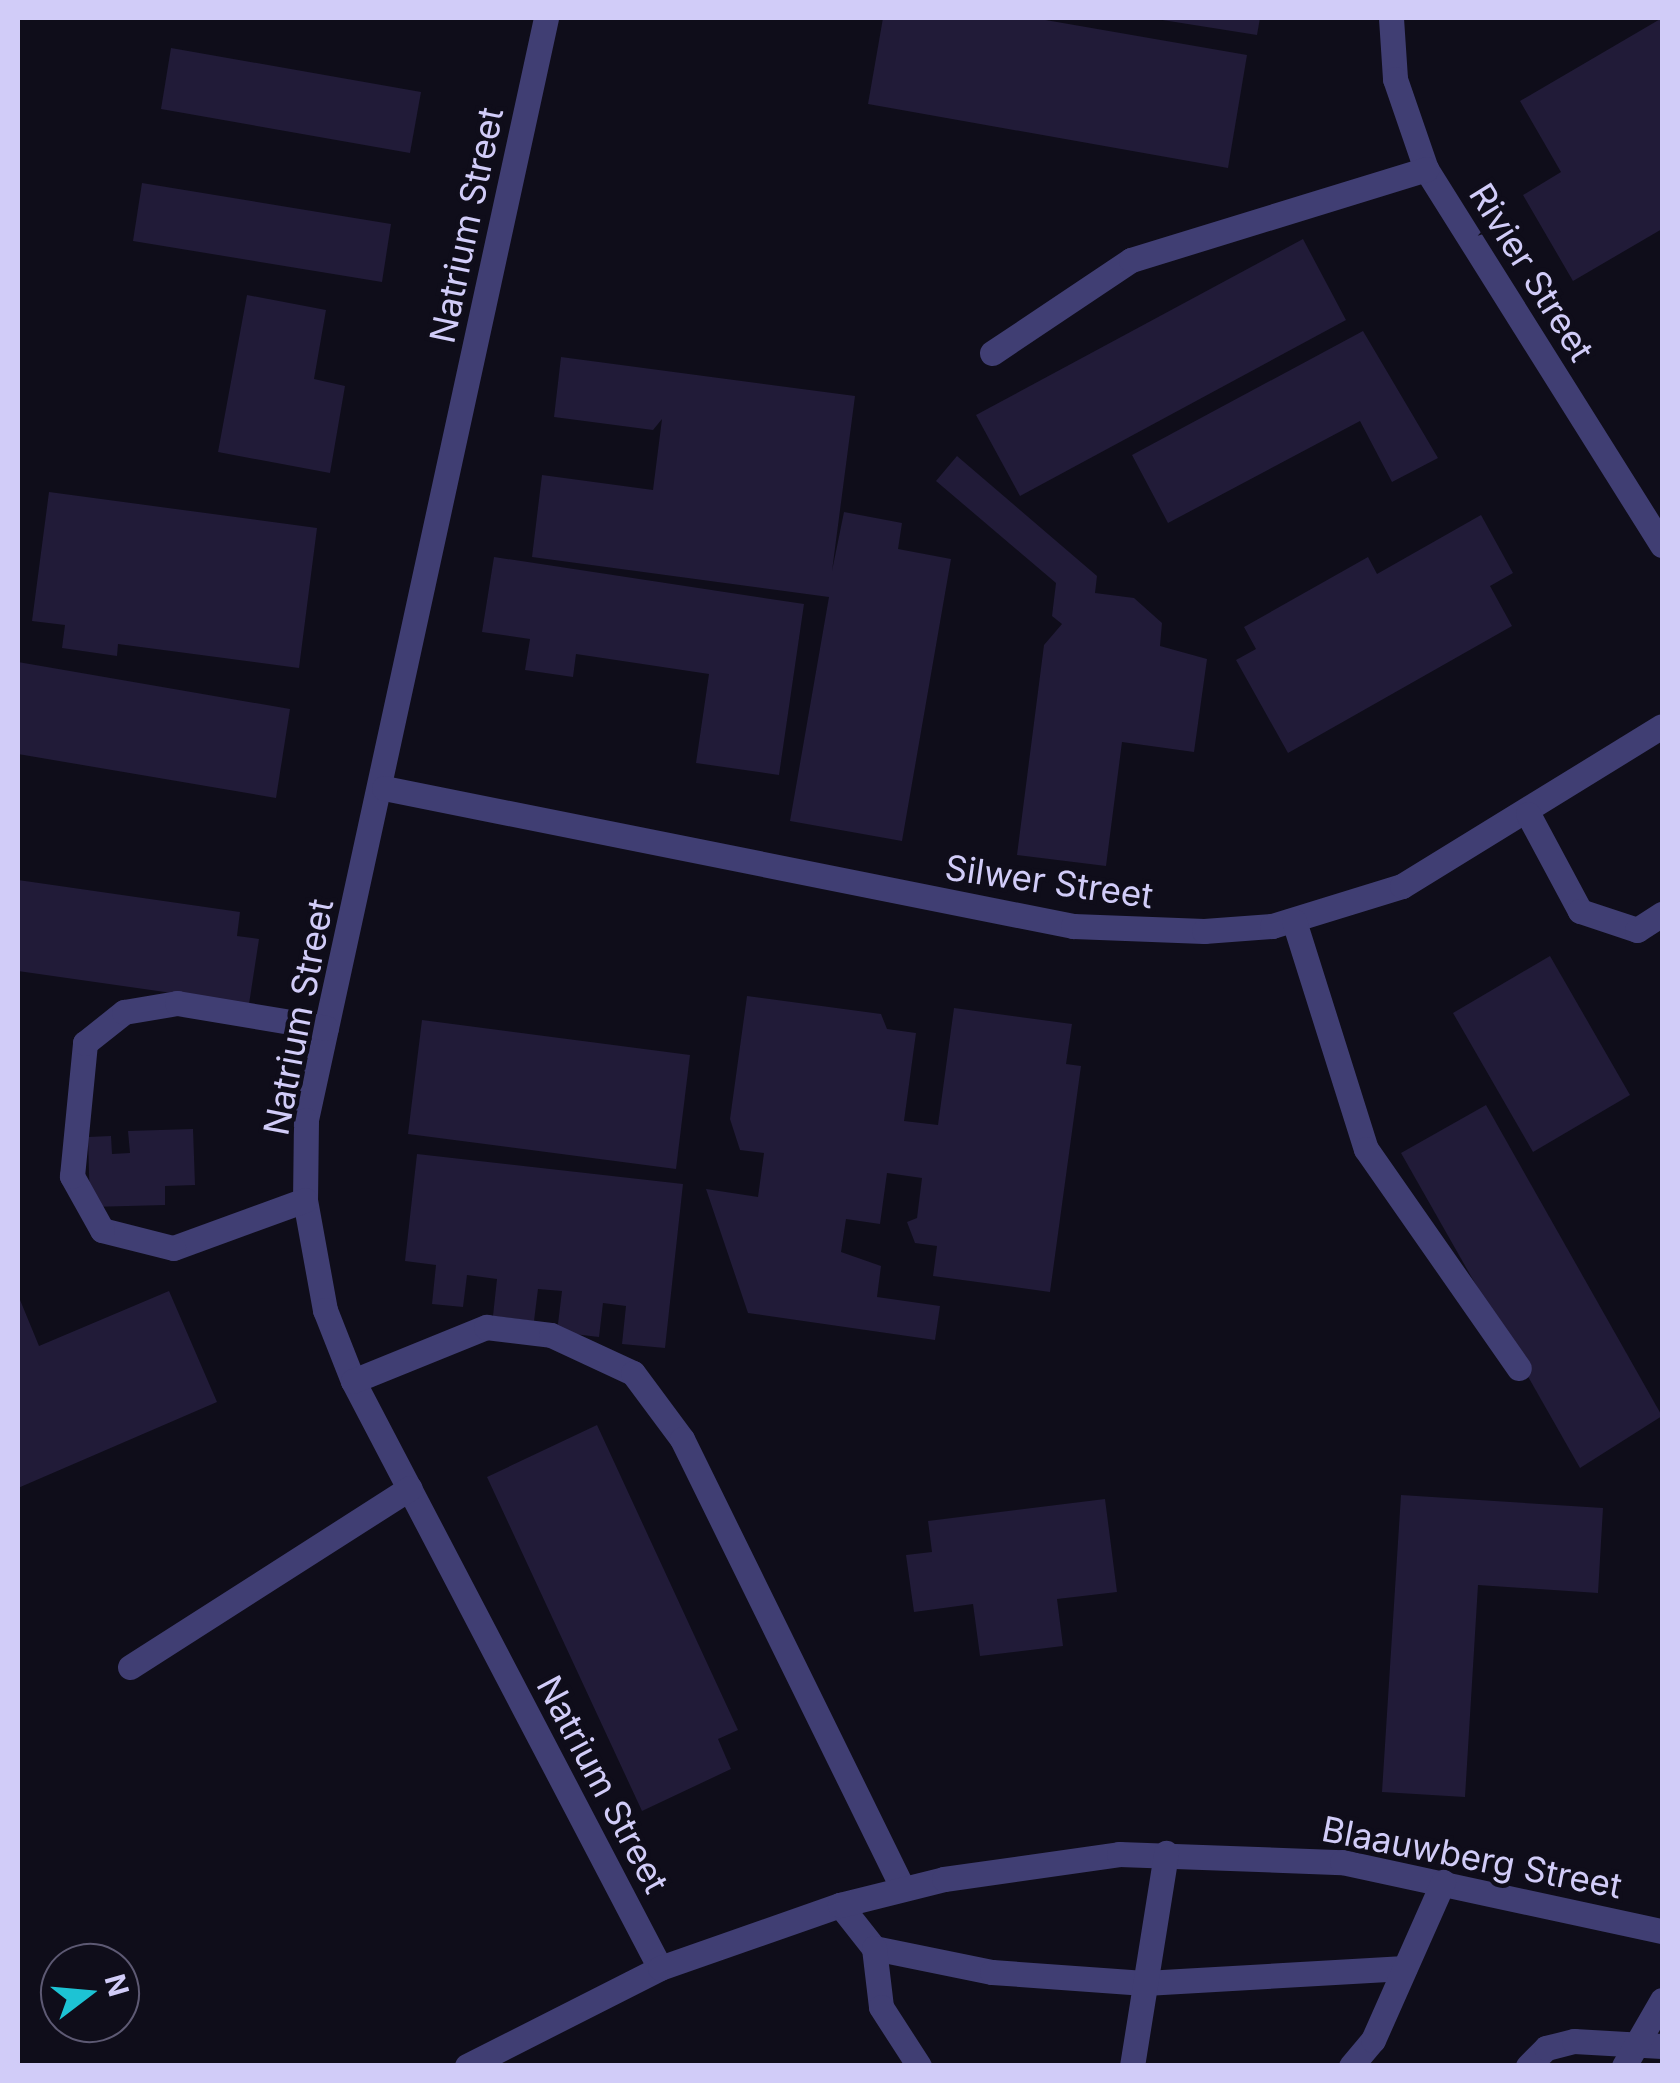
<!DOCTYPE html>
<html>
<head>
<meta charset="utf-8">
<style>
	body { margin:0 }
	#map { position:relative; width:1680px; height:2083px; overflow:hidden; background:#0f0d1a; font-family:Inter,sans-serif }
	div>[style] { position:absolute }
	[style*='--x'] { left:calc(var(--x)*1px); top:calc(var(--y)*1px); width:calc(var(--w)*1px); rotate:calc(var(--a)*1deg) }
	.building>* { inset:0; background:#211b38 }
	.minor>* { height:25px; margin:-12.5px; padding:0 12.5px; transform-origin:12.5px; border-radius:12.5px; background:#403e73 }
	span { translate:-50% -50%; white-space:nowrap; text-align:center; line-height:1.15; -webkit-text-stroke:9px #0f0d1a; paint-order:stroke }
	.street-label { font-size:35px; color:#d1ccf8 }
	.frame { position:absolute; inset:0; border:20px solid #d1ccf8; pointer-events:none }
	.north { position:absolute; left:40px; top:1943px; width:100px; height:100px; box-sizing:border-box; background:#0f0d1a; border:2px solid #5d5973; border-radius:50%; rotate:74deg; font-size:28px; font-weight:700; line-height:40px; text-align:center; color:#d1ccf8 }
	.north::after { content:''; display:block; margin:auto; width:35px; height:45px; background:#1dc3d4; clip-path:polygon(50% 0,100% 100%,50% 72%,0 100%) }
</style>
</head>
<body>
<div id="map">
	<div class="building">
		<div style="clip-path:polygon(883px 18px,1034px 18px,1247px 55px,1228px 168px,868px 104px)"></div>
		<div style="clip-path:polygon(1150px 18px,1260px 18px,1257px 35px)"></div>
		<div style="clip-path:polygon(1662px 18px,1662px 229px,1573px 281px,1523px 195px,1561px 172px,1520px 101px)"></div>
		<div style="clip-path:polygon(171px 48px,421px 92px,410px 153px,161px 109px)"></div>
		<div style="clip-path:polygon(142px 183px,391px 224px,382px 282px,133px 241px)"></div>
		<div style="clip-path:polygon(1303px 239px,1346px 320px,1020px 496px,976px 415px)"></div>
		<div style="clip-path:polygon(247px 295px,326px 310px,314px 379px,345px 386px,330px 473px,218px 452px)"></div>
		<div style="clip-path:polygon(1363px 331px,1438px 458px,1392px 482px,1360px 421px,1168px 523px,1132px 455px)"></div>
		<div style="clip-path:polygon(561px 357px,855px 396px,832px 571px,844px 512px,902px 523px,898px 549px,951px 559px,902px 841px,790px 821px,829px 597px,532px 557px,542px 475px,653px 490px,662px 419px,653px 430px,554px 417px)"></div>
		<div style="clip-path:polygon(957px 456px,1097px 576px,1095px 593px,1134px 598px,1162px 623px,1160px 646px,1207px 659px,1194px 752px,1122px 742px,1106px 866px,1017px 855px,1044px 645px,1062px 624px,1052px 616px,1056px 583px,936px 481px)"></div>
		<div style="clip-path:polygon(49px 492px,317px 528px,299px 668px,118px 644px,117px 656px,62px 648px,65px 625px,32px 621px)"></div>
		<div style="clip-path:polygon(1481px 515px,1513px 573px,1490px 586px,1512px 626px,1288px 753px,1236px 660px,1256px 649px,1244px 627px,1368px 557px,1377px 574px)"></div>
		<div style="clip-path:polygon(494px 557px,804px 604px,779px 775px,696px 763px,709px 674px,576px 654px,573px 677px,525px 670px,530px 639px,482px 632px)"></div>
		<div style="clip-path:polygon(18px 662px,290px 709px,276px 798px,18px 754px)"></div>
		<div style="clip-path:polygon(18px 880px,240px 912px,237px 936px,259px 939px,249px 1004px,18px 971px)"></div>
		<div style="clip-path:polygon(1550px 956px,1630px 1095px,1533px 1152px,1453px 1013px)"></div>
		<div style="clip-path:polygon(747px 996px,881px 1014px,887px 1029px,916px 1033px,904px 1121px,938px 1125px,954px 1008px,1072px 1024px,1066px 1064px,1081px 1066px,1050px 1292px,933px 1276px,937px 1246px,915px 1243px,907px 1222px,917px 1218px,922px 1178px,887px 1173px,880px 1224px,846px 1219px,841px 1252px,881px 1266px,877px 1297px,940px 1306px,935px 1340px,748px 1313px,706px 1189px,758px 1197px,764px 1153px,740px 1150px,730px 1119px)"></div>
		<div style="clip-path:polygon(422px 1020px,690px 1055px,676px 1169px,408px 1134px)"></div>
		<div style="clip-path:polygon(1486px 1105px,1662px 1416px,1580px 1468px,1401px 1153px)"></div>
		<div style="clip-path:polygon(193px 1129px,195px 1185px,165px 1186px,165px 1205px,90px 1207px,88px 1137px,111px 1136px,112px 1154px,130px 1153px,128px 1131px)"></div>
		<div style="clip-path:polygon(417px 1154px,683px 1184px,665px 1348px,622px 1344px,626px 1306px,603px 1303px,599px 1337px,557px 1332px,562px 1291px,538px 1289px,534px 1321px,493px 1316px,497px 1279px,467px 1275px,463px 1307px,432px 1304px,436px 1265px,405px 1261px)"></div>
		<div style="clip-path:polygon(169px 1291px,217px 1402px,18px 1488px,18px 1295px,39px 1346px)"></div>
		<div style="clip-path:polygon(597px 1425px,738px 1730px,718px 1739px,731px 1769px,642px 1811px,487px 1477px)"></div>
		<div style="clip-path:polygon(1401px 1495px,1603px 1508px,1598px 1593px,1478px 1585px,1465px 1797px,1382px 1792px)"></div>
		<div style="clip-path:polygon(1105px 1499px,1117px 1592px,1057px 1599px,1063px 1646px,980px 1656px,973px 1604px,914px 1612px,906px 1555px,932px 1552px,928px 1521px)"></div>
	</div>
	<div class="minor">
		<div style="--x:546;--y:18;--w:1128;--a:102.29"></div>
		<div style="--x:306;--y:1120;--w:80;--a:90.7"></div>
		<div style="--x:305;--y:1200;--w:112;--a:79.7"></div>
		<div style="--x:325;--y:1310;--w:76;--a:68.5"></div>
		<div style="--x:353;--y:1381;--w:662;--a:62.39"></div>
		<div style="--x:1391;--y:18;--w:61;--a:86.2"></div>
		<div style="--x:1395;--y:79;--w:95;--a:71"></div>
		<div style="--x:1426;--y:169;--w:444;--a:57.9"></div>
		<div style="--x:992;--y:353;--w:167;--a:-33.8"></div>
		<div style="--x:1131;--y:260;--w:309;--a:-17.1"></div>
		<div style="--x:384;--y:788;--w:703;--a:11.33"></div>
		<div style="--x:1073;--y:926;--w:131;--a:2.2"></div>
		<div style="--x:1204;--y:931;--w:68;--a:-4.2"></div>
		<div style="--x:1272;--y:926;--w:136;--a:-17.1"></div>
		<div style="--x:1402;--y:886;--w:305;--a:-31.6"></div>
		<div style="--x:1528;--y:814;--w:110;--a:61.8"></div>
		<div style="--x:1580;--y:911;--w:60;--a:18.4"></div>
		<div style="--x:1637;--y:930;--w:30;--a:-33"></div>
		<div style="--x:1294;--y:921;--w:239;--a:72.5"></div>
		<div style="--x:1366;--y:1149;--w:267;--a:55.1"></div>
		<div style="--x:305;--y:1200;--w:140;--a:160"></div>
		<div style="--x:173;--y:1248;--w:73;--a:-165.8"></div>
		<div style="--x:102;--y:1230;--w:62;--a:-119.1"></div>
		<div style="--x:72;--y:1176;--w:134;--a:-84.4"></div>
		<div style="--x:85;--y:1043;--w:50;--a:-38.5"></div>
		<div style="--x:124;--y:1012;--w:54;--a:-9.6"></div>
		<div style="--x:177;--y:1003;--w:151;--a:9.5"></div>
		<div style="--x:353;--y:1381;--w:144;--a:-22.1"></div>
		<div style="--x:486;--y:1327;--w:65;--a:7"></div>
		<div style="--x:551;--y:1335;--w:90;--a:24.9"></div>
		<div style="--x:633;--y:1373;--w:82;--a:53.4"></div>
		<div style="--x:682;--y:1439;--w:501;--a:63.84"></div>
		<div style="--x:130;--y:1667;--w:332;--a:-32.6"></div>
		<div style="--x:840;--y:1905;--w:55;--a:51.7"></div>
		<div style="--x:874;--y:1948;--w:120;--a:11.5"></div>
		<div style="--x:992;--y:1972;--w:153;--a:4.1"></div>
		<div style="--x:1145;--y:1983;--w:260;--a:-3.3"></div>
		<div style="--x:874;--y:1948;--w:59;--a:83.2"></div>
		<div style="--x:881;--y:2007;--w:70;--a:57.2"></div>
		<div style="--x:467;--y:2066;--w:216;--a:-26.9"></div>
		<div style="--x:660;--y:1968;--w:191;--a:-19.3"></div>
		<div style="--x:840;--y:1905;--w:107;--a:-14"></div>
		<div style="--x:944;--y:1879;--w:177;--a:-8.1"></div>
		<div style="--x:1119;--y:1854;--w:223;--a:2.1"></div>
		<div style="--x:1342;--y:1862;--w:327;--a:12.2"></div>
		<div style="--x:1132;--y:2066;--w:216;--a:-80.9"></div>
		<div style="--x:1351;--y:2066;--w:34;--a:-50"></div>
		<div style="--x:1373;--y:2040;--w:173;--a:-66.1"></div>
		<div style="--x:1528;--y:2066;--w:25;--a:-45"></div>
		<div style="--x:1546;--y:2048;--w:29;--a:-14"></div>
		<div style="--x:1574;--y:2041;--w:88;--a:3.3"></div>
		<div style="--x:1624;--y:2066;--w:76;--a:-60.1"></div>
	</div>
	<div class="street-label">
		<span style="left:466px;top:225px;rotate:-78deg">Natrium Street</span>
		<span style="left:1532px;top:272px;rotate:58deg">Rivier Street</span>
		<span style="left:1049px;top:881px;rotate:8deg">Silwer Street</span>
		<span style="left:298px;top:1017px;rotate:-79deg">Natrium Street</span>
		<span style="left:603px;top:1784px;rotate:62deg">Natrium Street</span>
		<span style="left:1472px;top:1857px;rotate:11deg">Blaauwberg Street</span>
	</div>
	<div class="frame"></div>
	<div class="north">N</div>
</div>
</body>
</html>
